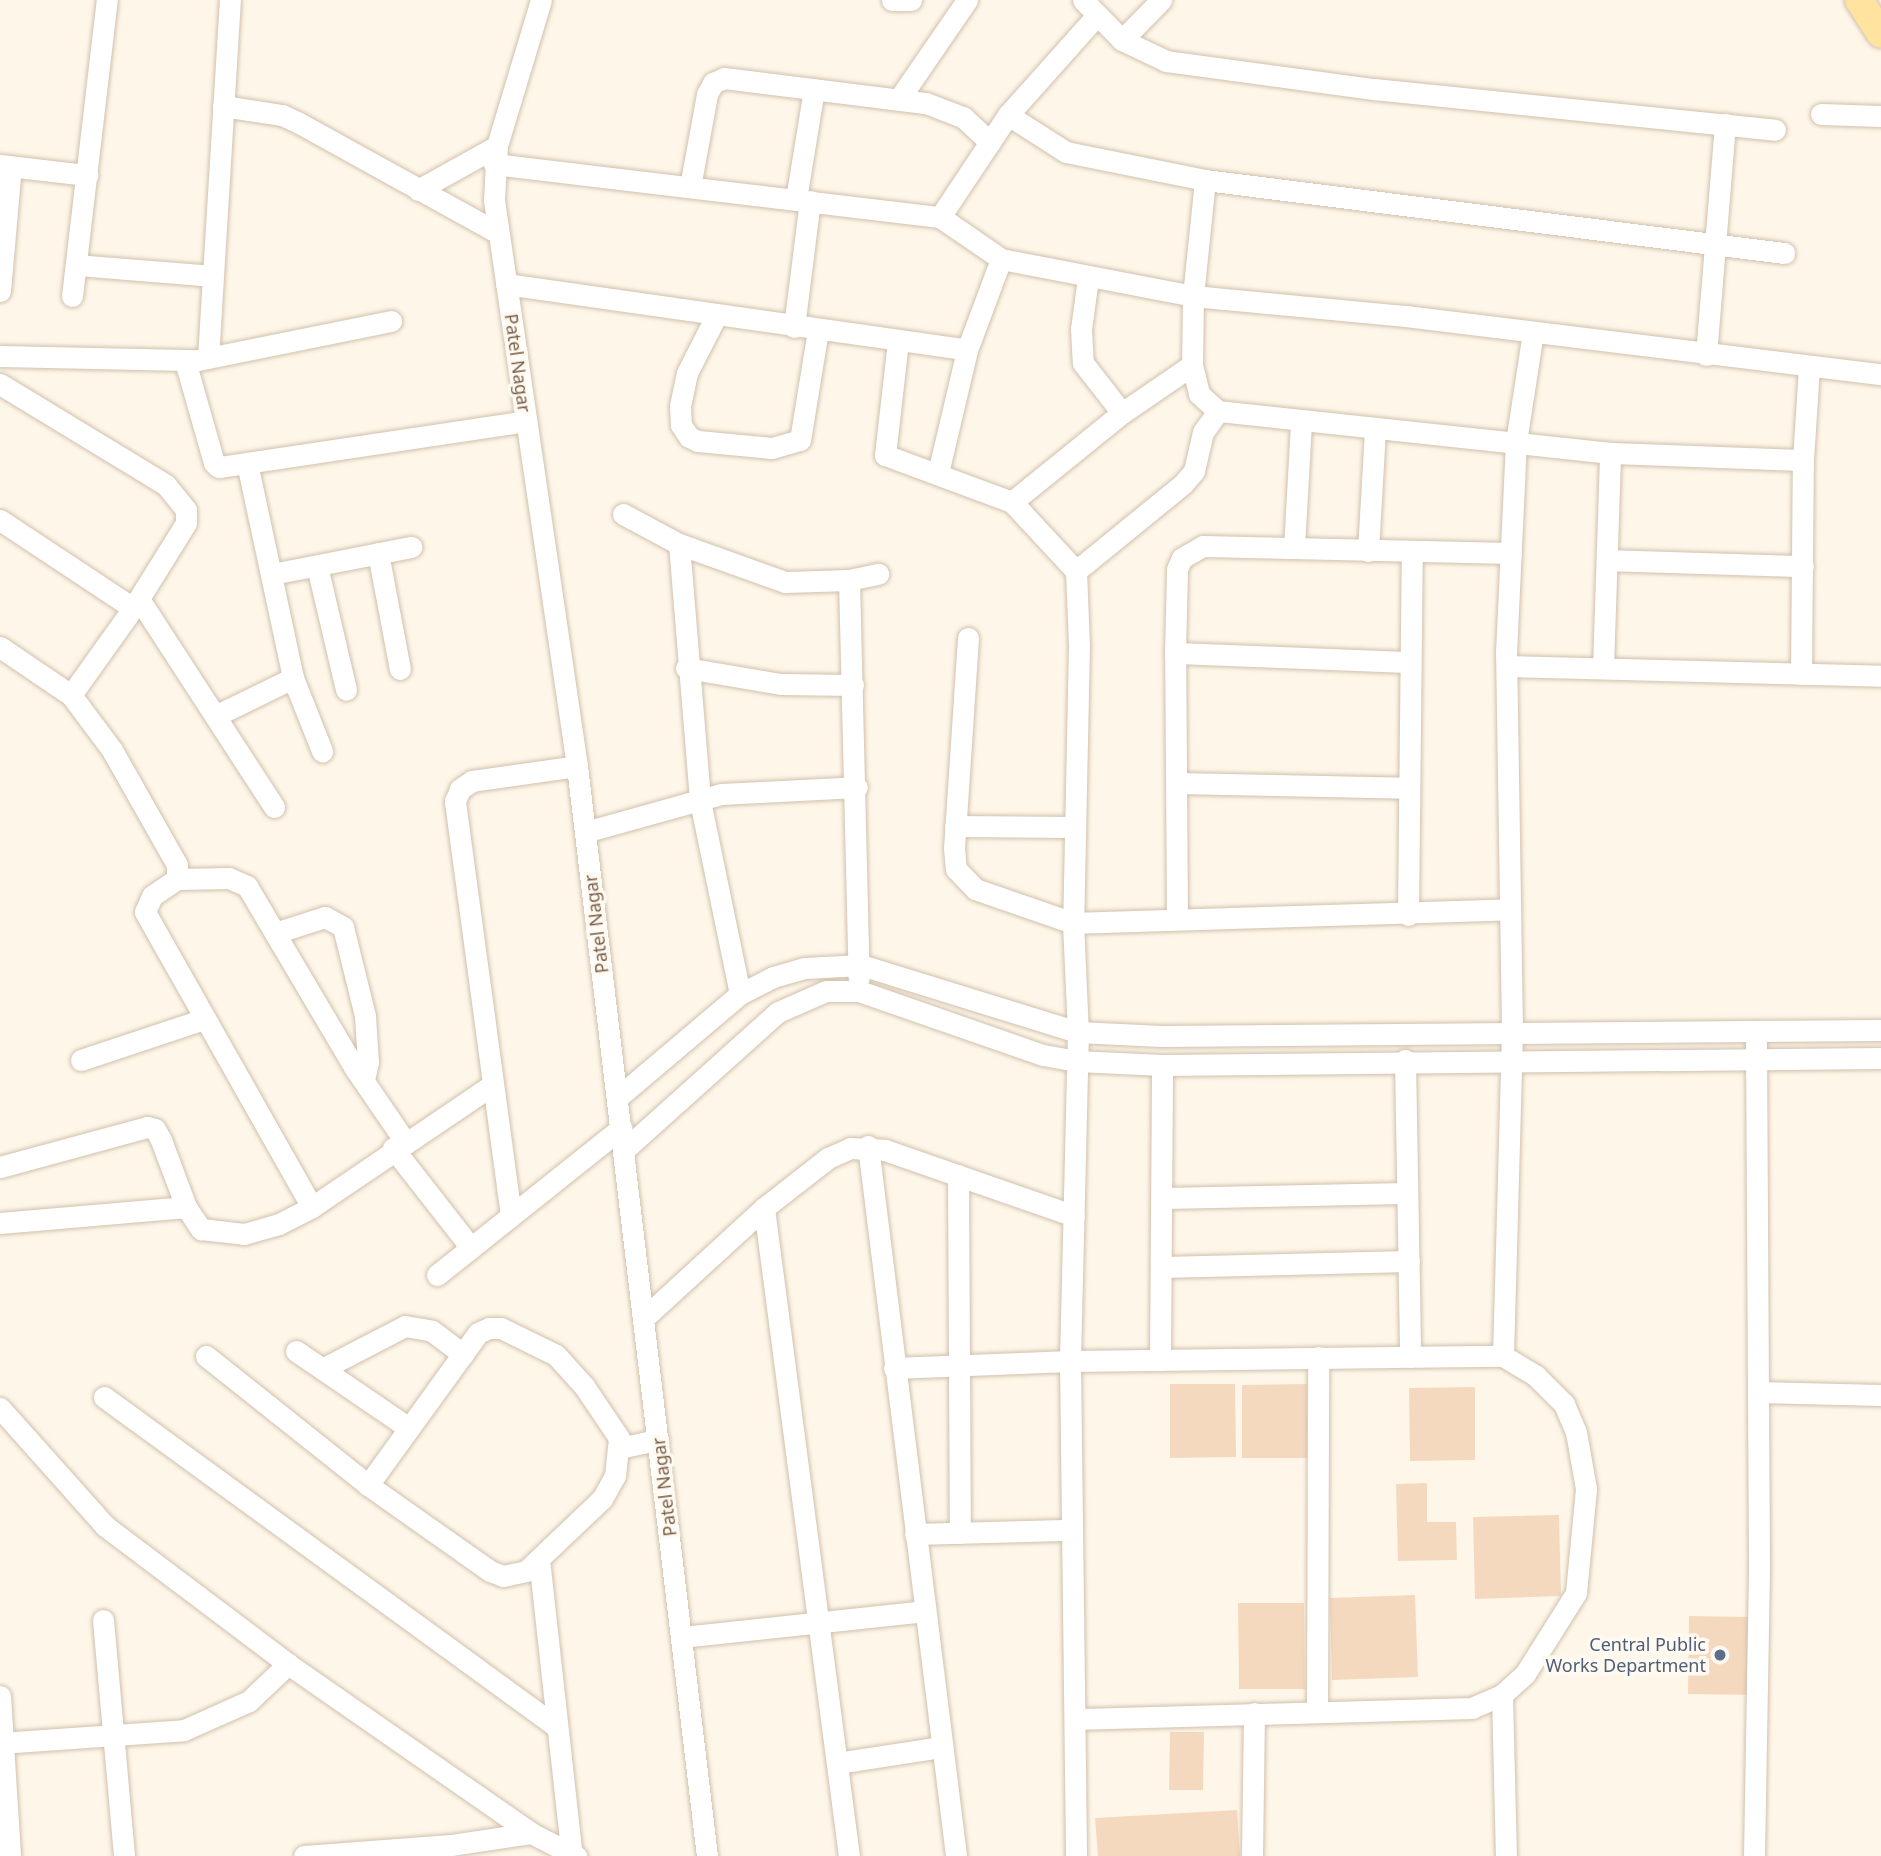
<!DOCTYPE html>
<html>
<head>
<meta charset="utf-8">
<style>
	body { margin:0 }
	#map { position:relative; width:1881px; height:1856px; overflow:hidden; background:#fef7e9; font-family:"Noto Sans",sans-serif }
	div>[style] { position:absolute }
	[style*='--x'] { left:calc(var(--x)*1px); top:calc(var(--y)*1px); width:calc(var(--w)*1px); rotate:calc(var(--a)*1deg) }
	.building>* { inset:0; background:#f5d9bf }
	.roads { filter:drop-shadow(0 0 2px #d1c0ad) drop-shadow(0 0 2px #d1c0ad) }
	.minor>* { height:21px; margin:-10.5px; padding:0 10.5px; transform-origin:10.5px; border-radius:10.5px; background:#fff }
	.major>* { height:28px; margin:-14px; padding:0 14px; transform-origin:14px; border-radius:14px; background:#ffe39f }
	.dots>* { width:19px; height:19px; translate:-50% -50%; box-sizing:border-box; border:4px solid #fffaf1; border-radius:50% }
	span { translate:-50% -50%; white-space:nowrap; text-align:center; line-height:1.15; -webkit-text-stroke:7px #fffaf1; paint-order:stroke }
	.street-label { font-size:18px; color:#7a5f4a }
	.service-label { font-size:18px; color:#4e5e75 }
	.right { translate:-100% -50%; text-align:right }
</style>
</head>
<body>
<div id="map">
	<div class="building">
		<div style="clip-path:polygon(1170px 1384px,1235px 1384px,1236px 1457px,1170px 1458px)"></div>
		<div style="clip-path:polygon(1307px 1384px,1307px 1458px,1242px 1458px,1242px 1385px)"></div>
		<div style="clip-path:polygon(1475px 1387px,1475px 1460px,1410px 1461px,1409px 1388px)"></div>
		<div style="clip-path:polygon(1427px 1483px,1427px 1522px,1456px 1522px,1457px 1560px,1398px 1561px,1396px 1484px)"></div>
		<div style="clip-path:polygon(1559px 1515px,1561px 1596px,1475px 1599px,1473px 1517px)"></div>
		<div style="clip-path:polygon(1415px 1595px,1418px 1677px,1332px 1680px,1330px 1598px)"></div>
		<div style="clip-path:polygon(1238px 1603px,1304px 1603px,1305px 1689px,1239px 1689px)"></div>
		<div style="clip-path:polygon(1689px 1616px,1752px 1617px,1751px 1695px,1688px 1694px)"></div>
		<div style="clip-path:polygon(1170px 1732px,1204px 1732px,1203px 1790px,1169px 1790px)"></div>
		<div style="clip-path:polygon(1237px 1810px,1240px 1856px,1098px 1856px,1095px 1818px)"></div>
	</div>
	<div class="roads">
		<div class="minor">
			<div style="--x:541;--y:0;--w:152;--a:106.8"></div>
			<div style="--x:497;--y:146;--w:54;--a:93.2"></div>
			<div style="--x:494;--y:200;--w:572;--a:81.66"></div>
			<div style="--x:577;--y:766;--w:1098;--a:83.2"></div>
			<div style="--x:892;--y:0;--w:19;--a:0"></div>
			<div style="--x:1083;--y:0;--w:56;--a:45.7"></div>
			<div style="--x:1122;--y:40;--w:49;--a:25.5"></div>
			<div style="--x:1166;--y:61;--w:210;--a:7.7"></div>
			<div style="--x:1374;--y:89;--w:403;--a:5.8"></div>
			<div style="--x:1122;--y:40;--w:56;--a:-45.7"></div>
			<div style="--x:899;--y:99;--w:120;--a:-55.5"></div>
			<div style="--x:223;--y:106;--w:60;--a:8.7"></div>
			<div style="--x:282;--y:115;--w:19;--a:25"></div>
			<div style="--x:299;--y:123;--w:227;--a:28.9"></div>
			<div style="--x:1821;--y:114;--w:60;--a:1.9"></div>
			<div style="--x:1008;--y:115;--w:69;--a:32.5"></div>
			<div style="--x:1066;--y:152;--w:142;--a:11.4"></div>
			<div style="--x:1205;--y:180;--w:584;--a:7.19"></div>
			<div style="--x:494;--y:164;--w:449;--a:6.8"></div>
			<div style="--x:940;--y:217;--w:74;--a:34.5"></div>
			<div style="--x:1001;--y:259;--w:196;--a:10.9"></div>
			<div style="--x:1193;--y:296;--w:214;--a:5.4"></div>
			<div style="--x:1406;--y:316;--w:479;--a:7"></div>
			<div style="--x:0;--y:165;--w:88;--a:6.6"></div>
			<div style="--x:1205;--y:180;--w:117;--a:95.9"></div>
			<div style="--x:1193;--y:296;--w:69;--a:90.8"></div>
			<div style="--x:1192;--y:365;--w:30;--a:76"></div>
			<div style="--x:1199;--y:394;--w:25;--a:42"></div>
			<div style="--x:1218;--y:411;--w:394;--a:6.1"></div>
			<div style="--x:1610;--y:453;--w:193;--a:2.1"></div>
			<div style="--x:690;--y:187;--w:95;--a:-79.6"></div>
			<div style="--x:707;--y:94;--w:13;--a:-61"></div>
			<div style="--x:713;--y:83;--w:12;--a:-24"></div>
			<div style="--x:724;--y:78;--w:204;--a:7.1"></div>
			<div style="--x:926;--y:103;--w:40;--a:21"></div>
			<div style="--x:963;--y:117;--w:37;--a:43"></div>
			<div style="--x:418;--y:190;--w:90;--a:-29.1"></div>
			<div style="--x:796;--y:199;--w:111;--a:-80.7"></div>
			<div style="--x:940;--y:217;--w:123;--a:-56.3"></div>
			<div style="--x:1008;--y:115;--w:134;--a:-48.3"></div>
			<div style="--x:76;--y:265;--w:137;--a:4.6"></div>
			<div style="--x:1088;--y:278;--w:51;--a:97.8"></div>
			<div style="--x:1081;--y:329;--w:34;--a:87"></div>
			<div style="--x:1083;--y:363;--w:63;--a:52"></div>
			<div style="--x:506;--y:284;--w:466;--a:8.1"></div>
			<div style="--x:0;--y:291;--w:125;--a:-85"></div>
			<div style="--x:72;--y:296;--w:298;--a:-83.3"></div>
			<div style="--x:716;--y:316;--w:64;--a:117"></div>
			<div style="--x:687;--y:373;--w:34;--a:102"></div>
			<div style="--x:680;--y:406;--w:19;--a:87"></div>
			<div style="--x:681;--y:425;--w:14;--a:56"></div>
			<div style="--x:689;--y:437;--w:10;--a:24"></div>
			<div style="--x:698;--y:441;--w:74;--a:5.4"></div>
			<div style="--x:772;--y:448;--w:29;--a:-16"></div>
			<div style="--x:800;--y:440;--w:111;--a:-80.7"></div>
			<div style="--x:794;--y:327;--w:127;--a:-82.8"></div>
			<div style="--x:898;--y:341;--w:115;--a:96.5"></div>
			<div style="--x:885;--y:455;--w:135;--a:20.3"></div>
			<div style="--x:1012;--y:502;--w:94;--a:47.2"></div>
			<div style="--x:1076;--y:571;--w:74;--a:87.7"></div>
			<div style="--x:1079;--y:645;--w:278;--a:91.2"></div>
			<div style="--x:1073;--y:923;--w:109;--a:87.4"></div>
			<div style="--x:1078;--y:1032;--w:329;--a:91.4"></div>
			<div style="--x:1070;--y:1361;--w:495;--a:89.3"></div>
			<div style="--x:1706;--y:355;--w:232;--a:-85.3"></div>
			<div style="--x:0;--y:356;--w:198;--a:1.2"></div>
			<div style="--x:198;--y:360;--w:197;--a:-11.4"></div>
			<div style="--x:208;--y:358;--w:359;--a:-86.5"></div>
			<div style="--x:185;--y:361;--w:106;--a:74.1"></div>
			<div style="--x:214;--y:463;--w:6;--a:39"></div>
			<div style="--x:219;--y:467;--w:310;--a:-8.5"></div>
			<div style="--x:0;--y:384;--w:194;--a:31.3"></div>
			<div style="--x:166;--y:485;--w:32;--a:51"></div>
			<div style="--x:186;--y:510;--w:13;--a:90"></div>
			<div style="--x:186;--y:523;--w:100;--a:121.9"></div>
			<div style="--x:133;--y:608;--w:107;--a:125.5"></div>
			<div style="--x:247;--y:463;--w:220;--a:77.9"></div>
			<div style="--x:293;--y:678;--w:79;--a:68.3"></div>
			<div style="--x:938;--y:473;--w:126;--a:-76.7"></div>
			<div style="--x:967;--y:350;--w:97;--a:-69.5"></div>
			<div style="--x:1012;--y:502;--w:141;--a:-39"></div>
			<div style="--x:1122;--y:413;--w:85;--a:-34.4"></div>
			<div style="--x:623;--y:514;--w:64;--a:28.2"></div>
			<div style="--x:679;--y:544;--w:113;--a:19.7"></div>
			<div style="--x:785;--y:582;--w:64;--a:-1.8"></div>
			<div style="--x:849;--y:580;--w:30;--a:-12"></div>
			<div style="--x:0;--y:520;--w:159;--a:33.5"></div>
			<div style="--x:679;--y:544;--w:258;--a:85.3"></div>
			<div style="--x:700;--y:801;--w:197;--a:78.3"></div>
			<div style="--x:1294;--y:548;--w:127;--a:-86.8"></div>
			<div style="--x:1368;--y:551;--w:123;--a:-86.7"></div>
			<div style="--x:378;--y:553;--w:118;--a:79.3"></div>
			<div style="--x:1607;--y:560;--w:196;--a:1.8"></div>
			<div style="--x:317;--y:566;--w:127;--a:76.8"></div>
			<div style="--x:1076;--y:571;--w:138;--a:-39.1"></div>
			<div style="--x:1183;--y:484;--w:17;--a:-50"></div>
			<div style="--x:1194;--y:471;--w:40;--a:-77"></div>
			<div style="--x:1203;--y:432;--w:26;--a:-54"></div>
			<div style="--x:272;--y:574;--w:142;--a:-11"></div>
			<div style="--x:849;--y:580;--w:398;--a:88.6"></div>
			<div style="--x:139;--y:599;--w:248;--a:57"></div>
			<div style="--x:968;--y:638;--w:210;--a:93.8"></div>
			<div style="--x:954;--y:848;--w:21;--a:85"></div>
			<div style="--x:956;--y:869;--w:28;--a:46"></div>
			<div style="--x:975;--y:889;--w:104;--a:19.1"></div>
			<div style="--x:1073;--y:923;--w:437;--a:-1.8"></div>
			<div style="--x:0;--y:647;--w:86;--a:34.1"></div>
			<div style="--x:71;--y:695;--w:69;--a:53.3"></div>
			<div style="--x:112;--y:750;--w:132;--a:60.5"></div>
			<div style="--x:177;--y:865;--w:14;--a:90"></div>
			<div style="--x:177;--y:879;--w:30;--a:146"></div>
			<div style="--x:152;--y:896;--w:17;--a:114"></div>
			<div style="--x:145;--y:912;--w:339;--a:60.5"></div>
			<div style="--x:1175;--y:653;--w:234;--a:2.2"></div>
			<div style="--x:1507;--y:666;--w:374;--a:1.5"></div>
			<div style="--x:686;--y:668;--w:96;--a:9.6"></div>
			<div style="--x:781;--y:684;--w:72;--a:0.8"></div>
			<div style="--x:1603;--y:668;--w:215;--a:-88.1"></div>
			<div style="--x:1801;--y:674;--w:214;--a:-89.5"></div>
			<div style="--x:1803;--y:460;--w:93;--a:-86.3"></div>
			<div style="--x:215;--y:716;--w:87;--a:-26"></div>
			<div style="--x:1176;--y:783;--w:233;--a:1.2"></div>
			<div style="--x:955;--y:826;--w:120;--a:0.5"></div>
			<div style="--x:585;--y:832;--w:141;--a:-15.6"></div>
			<div style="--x:721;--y:794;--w:136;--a:-2.9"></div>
			<div style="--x:177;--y:879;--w:52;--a:-1.1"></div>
			<div style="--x:229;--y:878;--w:20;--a:24"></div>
			<div style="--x:247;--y:886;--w:210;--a:59.4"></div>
			<div style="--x:354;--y:1067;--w:88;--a:55.6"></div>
			<div style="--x:1408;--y:915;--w:364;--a:-89.4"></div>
			<div style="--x:1177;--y:917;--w:264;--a:-90.4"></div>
			<div style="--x:1175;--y:653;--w:84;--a:-88.6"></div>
			<div style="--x:1177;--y:569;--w:12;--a:-66"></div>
			<div style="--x:1182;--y:558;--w:24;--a:-30"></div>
			<div style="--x:1203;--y:546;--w:308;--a:1.3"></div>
			<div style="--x:278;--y:932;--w:49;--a:-17.7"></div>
			<div style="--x:325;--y:917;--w:21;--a:29"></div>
			<div style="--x:343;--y:927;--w:92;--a:76.1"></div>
			<div style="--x:365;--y:1016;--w:46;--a:86.3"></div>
			<div style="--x:368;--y:1062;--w:17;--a:103"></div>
			<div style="--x:81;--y:1060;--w:130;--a:-18.4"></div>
			<div style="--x:1405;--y:1060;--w:297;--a:89"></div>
			<div style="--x:617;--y:1098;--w:161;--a:-40.2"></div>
			<div style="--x:740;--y:994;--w:37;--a:-27"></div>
			<div style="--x:773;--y:977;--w:33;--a:-16"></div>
			<div style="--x:805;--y:968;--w:56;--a:-3.1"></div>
			<div style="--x:861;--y:965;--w:227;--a:17.2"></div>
			<div style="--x:1078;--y:1032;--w:83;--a:2.8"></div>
			<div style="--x:1161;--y:1036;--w:720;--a:-0.48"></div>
			<div style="--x:868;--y:1146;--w:715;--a:82.93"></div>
			<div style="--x:393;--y:1148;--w:127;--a:52"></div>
			<div style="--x:624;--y:1150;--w:207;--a:-41.9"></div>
			<div style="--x:778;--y:1012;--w:52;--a:-23.6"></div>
			<div style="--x:826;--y:991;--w:33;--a:0"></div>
			<div style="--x:859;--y:991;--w:195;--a:19.2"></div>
			<div style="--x:1043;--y:1055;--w:35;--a:10"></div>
			<div style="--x:1077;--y:1061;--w:85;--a:2.7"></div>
			<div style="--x:1162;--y:1065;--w:719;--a:-0.56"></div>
			<div style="--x:0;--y:1167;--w:152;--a:-15.2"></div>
			<div style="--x:147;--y:1127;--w:8;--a:14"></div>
			<div style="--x:155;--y:1129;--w:13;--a:61"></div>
			<div style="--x:161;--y:1140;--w:72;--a:69.5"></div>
			<div style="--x:186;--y:1207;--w:27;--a:56"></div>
			<div style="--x:201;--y:1229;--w:43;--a:6.6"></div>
			<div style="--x:244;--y:1234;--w:36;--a:-16"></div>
			<div style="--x:279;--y:1224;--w:37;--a:-27"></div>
			<div style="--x:312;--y:1207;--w:216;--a:-34.1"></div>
			<div style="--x:958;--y:1175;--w:358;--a:89.7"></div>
			<div style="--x:1163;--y:1198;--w:243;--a:-1.2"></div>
			<div style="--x:764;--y:1208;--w:654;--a:82.53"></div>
			<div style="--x:511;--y:1216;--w:419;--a:-97.7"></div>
			<div style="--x:455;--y:801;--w:13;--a:-67"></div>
			<div style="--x:460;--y:789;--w:14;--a:-34"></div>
			<div style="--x:472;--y:781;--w:106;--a:-8.1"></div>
			<div style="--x:0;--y:1223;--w:187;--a:-4.9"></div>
			<div style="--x:1162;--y:1267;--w:247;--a:-1.4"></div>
			<div style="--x:437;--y:1275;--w:236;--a:-38.6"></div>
			<div style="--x:644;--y:1318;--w:163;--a:-42.5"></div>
			<div style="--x:764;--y:1208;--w:81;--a:-38"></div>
			<div style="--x:828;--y:1158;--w:24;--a:-24"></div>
			<div style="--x:850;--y:1148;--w:35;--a:3"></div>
			<div style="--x:885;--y:1150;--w:200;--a:19.2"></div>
			<div style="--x:296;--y:1351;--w:137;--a:34.3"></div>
			<div style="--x:206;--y:1356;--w:207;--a:38.5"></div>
			<div style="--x:368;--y:1485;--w:149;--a:35.2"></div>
			<div style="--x:490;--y:1571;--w:14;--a:21"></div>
			<div style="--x:503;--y:1576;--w:24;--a:-12"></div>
			<div style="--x:526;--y:1571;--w:105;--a:-43.5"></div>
			<div style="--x:602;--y:1499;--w:26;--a:-61"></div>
			<div style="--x:615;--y:1476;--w:38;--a:-84"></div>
			<div style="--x:619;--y:1438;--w:63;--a:-123.9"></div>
			<div style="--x:584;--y:1386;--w:42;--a:-132.1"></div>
			<div style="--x:556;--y:1355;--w:61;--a:-153.9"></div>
			<div style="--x:501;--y:1328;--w:12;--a:180"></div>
			<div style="--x:489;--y:1328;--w:12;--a:156"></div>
			<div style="--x:478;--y:1333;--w:188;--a:125.9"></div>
			<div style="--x:1503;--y:1356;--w:326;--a:-88.4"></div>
			<div style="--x:1512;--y:1030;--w:377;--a:-90.9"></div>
			<div style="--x:1506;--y:653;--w:211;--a:-87.3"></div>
			<div style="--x:1516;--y:442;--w:111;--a:-81.2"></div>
			<div style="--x:1160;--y:1360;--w:295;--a:-89.6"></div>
			<div style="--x:894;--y:1368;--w:176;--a:-2.3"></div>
			<div style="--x:1070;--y:1361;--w:433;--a:-0.7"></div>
			<div style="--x:1503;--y:1356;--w:39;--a:31"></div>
			<div style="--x:1536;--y:1376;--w:40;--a:45"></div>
			<div style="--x:1564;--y:1404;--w:30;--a:67"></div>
			<div style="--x:1576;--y:1432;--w:58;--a:80"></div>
			<div style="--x:1586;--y:1489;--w:104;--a:95.5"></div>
			<div style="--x:1576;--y:1593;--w:96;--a:122.2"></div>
			<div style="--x:1525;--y:1674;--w:31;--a:138"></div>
			<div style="--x:1502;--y:1695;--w:33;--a:157"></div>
			<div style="--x:1472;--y:1708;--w:397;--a:178.4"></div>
			<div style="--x:322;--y:1369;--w:93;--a:-27.4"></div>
			<div style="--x:405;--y:1326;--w:27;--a:10"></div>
			<div style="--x:432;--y:1331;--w:39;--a:37"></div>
			<div style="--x:1758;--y:1392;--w:123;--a:1.4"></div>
			<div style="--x:104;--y:1397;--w:560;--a:36.07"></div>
			<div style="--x:0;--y:1408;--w:158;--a:48.3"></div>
			<div style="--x:105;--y:1526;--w:229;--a:37"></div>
			<div style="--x:288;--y:1664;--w:296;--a:34.8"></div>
			<div style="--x:531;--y:1833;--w:51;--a:27.1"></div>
			<div style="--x:619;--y:1448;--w:40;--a:-12"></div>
			<div style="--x:915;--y:1534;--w:157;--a:-1.5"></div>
			<div style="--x:539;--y:1559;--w:299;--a:83.7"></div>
			<div style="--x:103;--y:1620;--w:237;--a:84.9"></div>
			<div style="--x:682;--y:1637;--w:244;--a:-6.1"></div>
			<div style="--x:1502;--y:1695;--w:161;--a:88.6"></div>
			<div style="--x:0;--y:1696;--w:160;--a:86.4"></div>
			<div style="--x:1317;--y:1712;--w:355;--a:-89.8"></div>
			<div style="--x:0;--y:1743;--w:184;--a:-4"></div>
			<div style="--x:184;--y:1730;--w:71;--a:-24"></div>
			<div style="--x:249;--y:1701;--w:54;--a:-43.5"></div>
			<div style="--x:837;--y:1763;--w:106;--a:-8.7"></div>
			<div style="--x:304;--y:1856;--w:147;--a:-4.3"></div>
			<div style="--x:451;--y:1845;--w:81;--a:-8.5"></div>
			<div style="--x:1252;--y:1856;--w:143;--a:-89.2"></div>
			<div style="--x:1754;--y:1856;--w:291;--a:-89"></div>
			<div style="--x:1759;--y:1565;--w:522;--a:-90.33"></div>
		</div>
		<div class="major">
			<div style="--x:1859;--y:0;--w:40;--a:57.1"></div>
		</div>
	</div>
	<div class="dots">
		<div style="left:1720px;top:1655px;background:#5c6f8a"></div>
	</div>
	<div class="street-label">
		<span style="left:518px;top:363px;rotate:82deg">Patel Nagar</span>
		<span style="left:596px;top:924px;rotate:-97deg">Patel Nagar</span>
		<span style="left:664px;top:1487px;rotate:-97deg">Patel Nagar</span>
	</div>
	<div class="service-label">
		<span class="right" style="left:1706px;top:1655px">Central Public<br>Works Department</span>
	</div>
</div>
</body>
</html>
